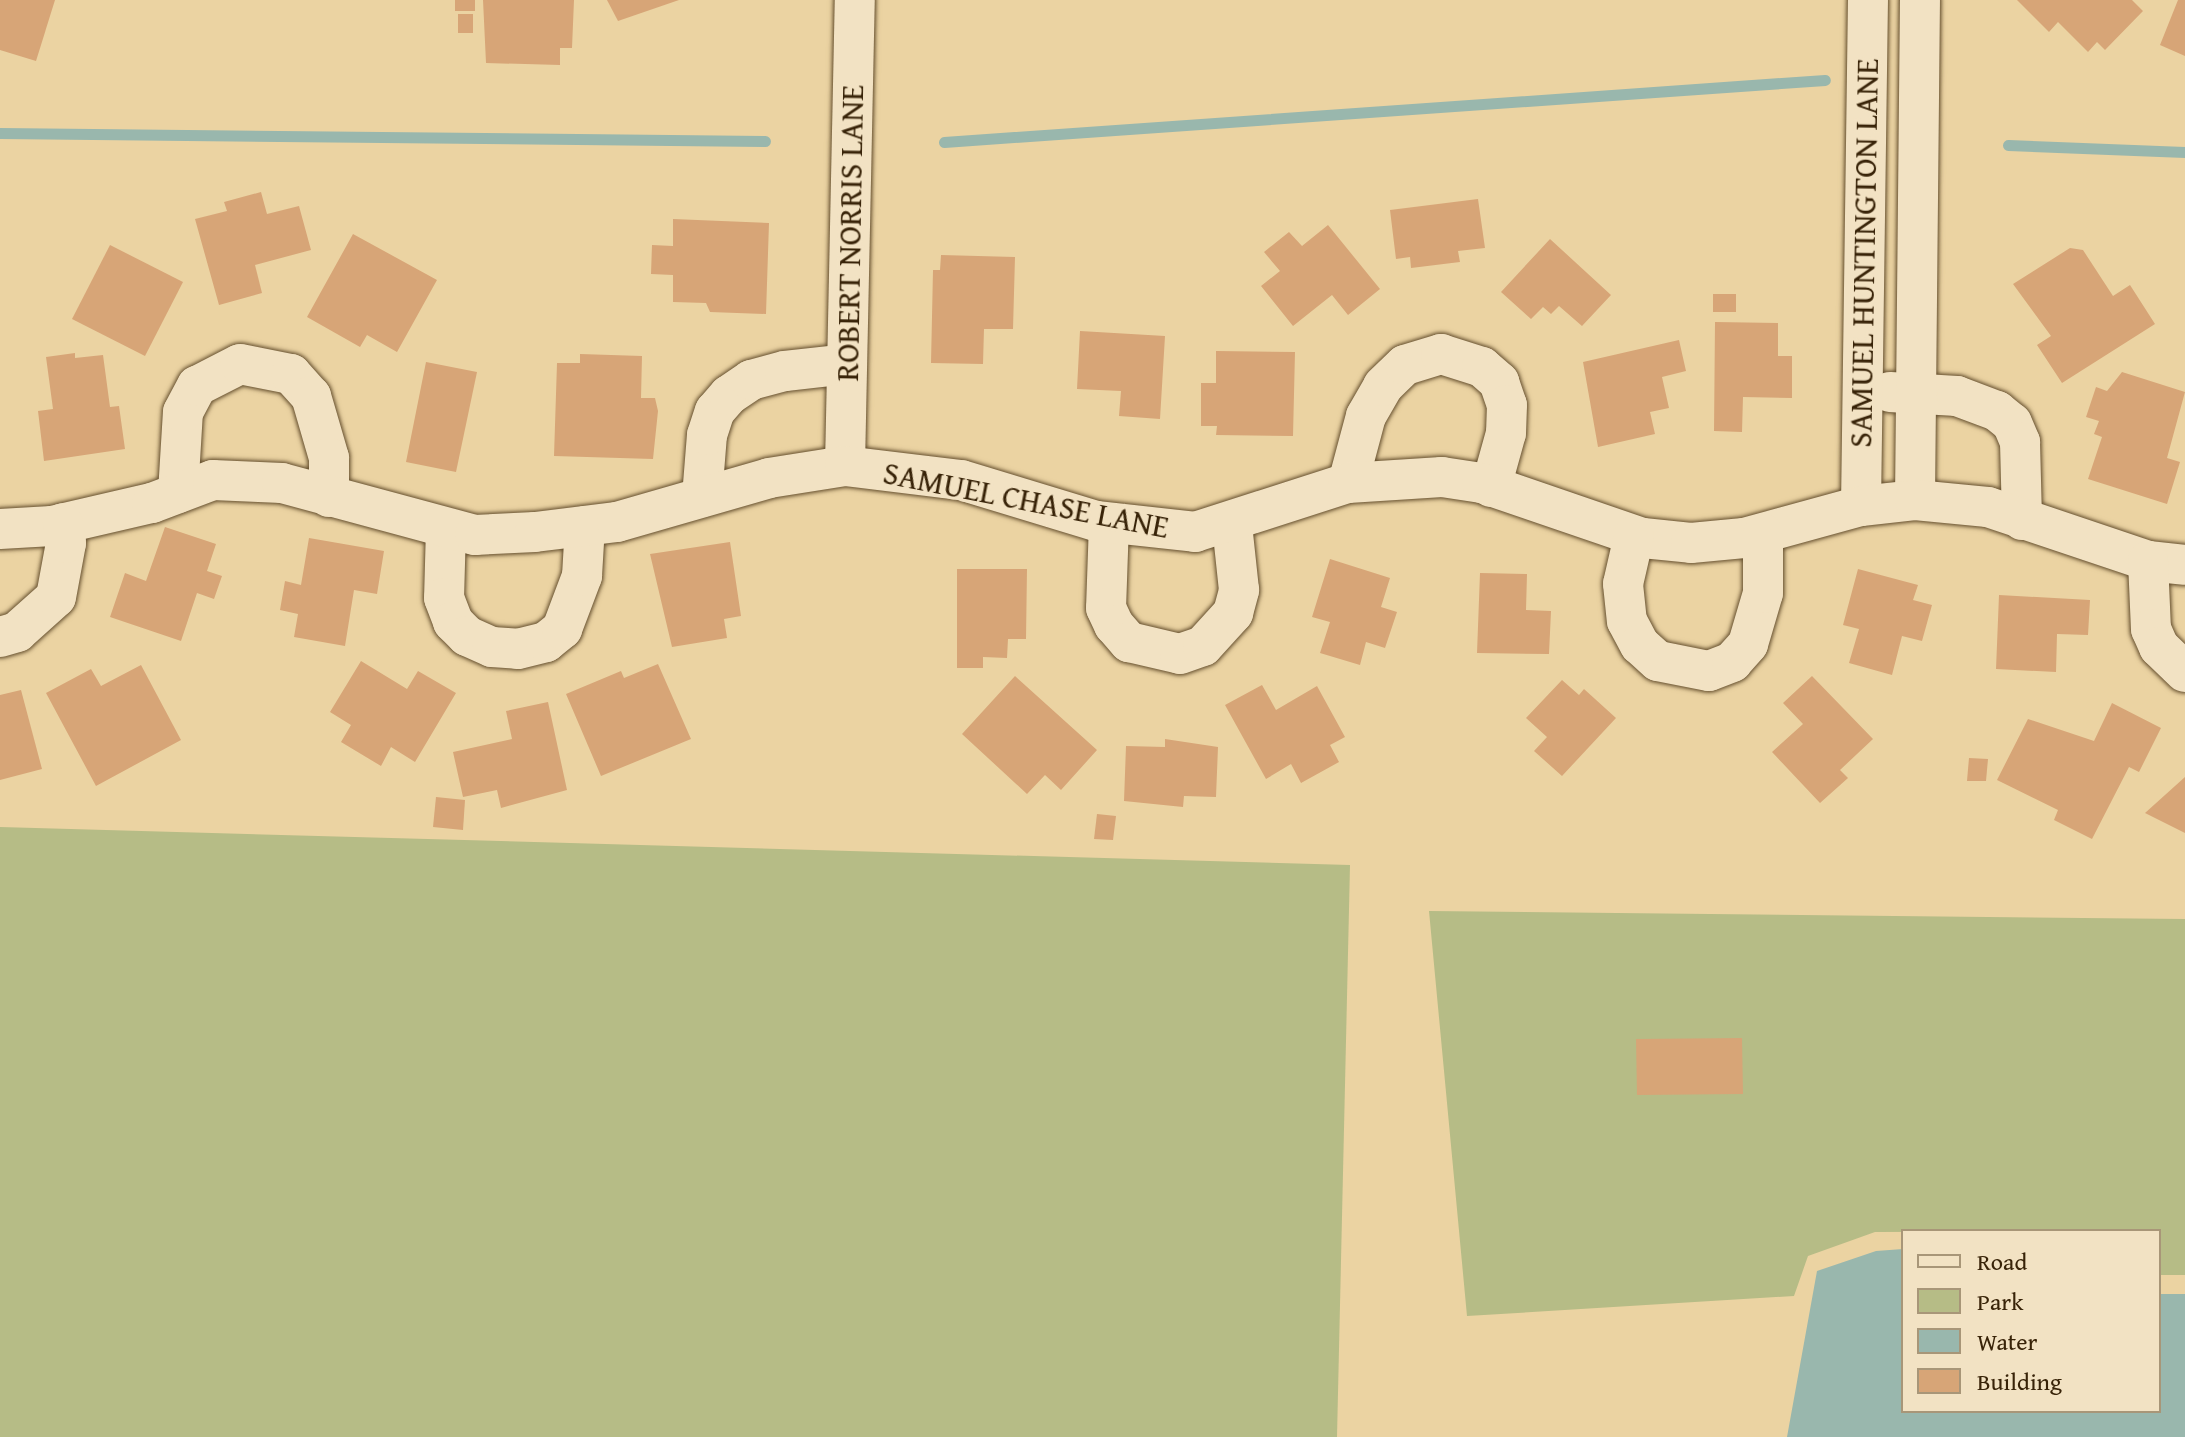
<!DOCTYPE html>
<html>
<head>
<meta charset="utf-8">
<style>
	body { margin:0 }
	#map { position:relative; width:2185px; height:1437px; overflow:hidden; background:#ebd3a2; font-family:"Gentium Book Plus",serif }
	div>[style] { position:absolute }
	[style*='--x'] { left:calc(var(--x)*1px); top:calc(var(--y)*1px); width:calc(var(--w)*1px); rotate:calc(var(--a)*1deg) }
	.green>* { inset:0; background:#b6bc86 }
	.water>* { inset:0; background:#99b7ad }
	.stream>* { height:11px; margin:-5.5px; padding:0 5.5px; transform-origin:5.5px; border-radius:5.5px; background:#99b7ad }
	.building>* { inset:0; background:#d7a577 }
	.roads { filter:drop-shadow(0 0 2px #654f2e) drop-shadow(0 0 2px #654f2e) }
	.minor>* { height:40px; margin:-20px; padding:0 20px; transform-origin:20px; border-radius:20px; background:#f2e2c3 }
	span { translate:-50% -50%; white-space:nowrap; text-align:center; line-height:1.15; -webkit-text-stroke:6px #f2e2c3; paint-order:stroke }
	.street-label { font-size:32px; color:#382308 }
	.legend { position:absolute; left:1901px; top:1229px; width:260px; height:184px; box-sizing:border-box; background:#f2e2c3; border:2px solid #a89678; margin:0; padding:10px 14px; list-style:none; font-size:24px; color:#382308 }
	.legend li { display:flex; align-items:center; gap:16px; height:40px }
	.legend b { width:40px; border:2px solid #a89678 }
</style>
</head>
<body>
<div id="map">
	<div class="green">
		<div style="clip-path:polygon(0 827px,1350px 865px,1337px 1437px,0 1437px)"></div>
		<div style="clip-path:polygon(1429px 911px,2185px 919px,2185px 1275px,2159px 1275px,2159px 1231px,1875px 1232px,1808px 1256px,1794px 1296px,1467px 1316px)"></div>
	</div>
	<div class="water">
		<div style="clip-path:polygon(1903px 1249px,1903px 1411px,2159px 1411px,2159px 1294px,2185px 1294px,2185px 1437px,1787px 1437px,1817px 1271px,1876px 1251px)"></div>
	</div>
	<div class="stream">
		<div style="--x:0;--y:133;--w:765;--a:0.6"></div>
		<div style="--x:944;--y:142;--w:883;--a:-4.03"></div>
		<div style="--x:2008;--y:145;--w:177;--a:2.3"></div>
	</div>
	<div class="building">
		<div style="clip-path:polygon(0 0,55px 0,36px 61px,0 50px)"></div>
		<div style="clip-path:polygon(455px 0,475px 0,475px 11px,455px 11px)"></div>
		<div style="clip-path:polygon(483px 0,574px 0,572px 48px,560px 48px,560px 65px,486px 63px)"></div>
		<div style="clip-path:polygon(607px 0,679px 0,618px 21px)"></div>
		<div style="clip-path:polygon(2017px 0,2132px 0,2143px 11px,2105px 50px,2097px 42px,2088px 52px,2058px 22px,2049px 32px)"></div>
		<div style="clip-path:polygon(2178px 0,2185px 0,2185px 56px,2160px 45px)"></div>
		<div style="clip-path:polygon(458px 14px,473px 14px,473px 33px,458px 33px)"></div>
		<div style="clip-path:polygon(261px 192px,267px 214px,299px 206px,311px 250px,255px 265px,262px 293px,219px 305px,195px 219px,227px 211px,224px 202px)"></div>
		<div style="clip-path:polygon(1478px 199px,1485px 248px,1458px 251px,1460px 262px,1411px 268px,1410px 257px,1396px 259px,1390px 210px)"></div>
		<div style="clip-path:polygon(673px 219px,769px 223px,766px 314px,710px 312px,706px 303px,673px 302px,673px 275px,651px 274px,652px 245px,673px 246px)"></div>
		<div style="clip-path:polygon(1328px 225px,1380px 289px,1348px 315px,1332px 295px,1293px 326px,1261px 286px,1280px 271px,1264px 252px,1289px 232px,1302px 246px)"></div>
		<div style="clip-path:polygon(353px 234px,437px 280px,397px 352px,367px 335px,360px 347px,307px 317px)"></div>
		<div style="clip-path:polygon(1550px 239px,1611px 295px,1582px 326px,1559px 306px,1551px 314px,1543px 307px,1531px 319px,1501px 292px)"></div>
		<div style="clip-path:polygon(110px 245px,183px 282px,145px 356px,72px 319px)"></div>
		<div style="clip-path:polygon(2070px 248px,2083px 250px,2113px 296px,2130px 285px,2155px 324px,2062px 383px,2037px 345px,2051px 336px,2013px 284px)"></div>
		<div style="clip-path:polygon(941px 255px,1015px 257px,1013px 329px,984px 329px,983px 364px,931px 363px,933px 270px,940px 270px)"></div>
		<div style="clip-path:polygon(1713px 294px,1736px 294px,1736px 312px,1713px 312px)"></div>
		<div style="clip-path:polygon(1715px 322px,1778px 323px,1778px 356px,1792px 356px,1792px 398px,1743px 397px,1742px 432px,1714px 431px)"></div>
		<div style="clip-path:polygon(1080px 331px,1165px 336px,1160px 419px,1119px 416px,1121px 391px,1077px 389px)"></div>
		<div style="clip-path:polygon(1679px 340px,1686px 371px,1662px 377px,1669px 408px,1650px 412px,1655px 434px,1598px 447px,1583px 362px)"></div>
		<div style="clip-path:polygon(1216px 351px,1295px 352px,1293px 436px,1216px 435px,1217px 426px,1201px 426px,1201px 383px,1216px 383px)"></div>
		<div style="clip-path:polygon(75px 353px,75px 358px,103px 355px,110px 407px,119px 406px,125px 449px,44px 461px,38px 411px,53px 409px,46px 357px)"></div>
		<div style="clip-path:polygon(580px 354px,642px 356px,641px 398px,655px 398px,658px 411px,653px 459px,554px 456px,557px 363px,580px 363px)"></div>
		<div style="clip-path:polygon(426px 362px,477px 372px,456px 472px,406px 462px)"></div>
		<div style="clip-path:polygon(2122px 372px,2185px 392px,2167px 458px,2180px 462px,2167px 504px,2088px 479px,2102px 437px,2094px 434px,2099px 421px,2086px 417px,2096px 387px,2107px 391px)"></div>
		<div style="clip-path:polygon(165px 527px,216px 544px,207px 571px,222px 576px,214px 599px,197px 593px,181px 641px,110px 617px,125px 573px,146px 581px)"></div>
		<div style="clip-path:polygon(309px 538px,384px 551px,377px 594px,354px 590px,345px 646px,294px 637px,298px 614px,280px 610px,285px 581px,301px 585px)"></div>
		<div style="clip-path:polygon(730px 542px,741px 616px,724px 619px,727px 638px,672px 647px,650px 554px)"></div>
		<div style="clip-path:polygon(1330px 559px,1390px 578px,1381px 607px,1397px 612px,1385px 648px,1366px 642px,1360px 665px,1320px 653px,1330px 622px,1312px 617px)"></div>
		<div style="clip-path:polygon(957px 569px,1027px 569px,1026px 639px,1008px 639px,1007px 658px,983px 657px,983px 668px,957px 668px)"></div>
		<div style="clip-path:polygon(1858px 569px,1918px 585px,1913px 600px,1932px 605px,1922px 641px,1902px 636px,1892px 675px,1849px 663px,1859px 629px,1843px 625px)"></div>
		<div style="clip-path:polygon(1480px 573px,1527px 574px,1526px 610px,1551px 611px,1549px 654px,1477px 653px)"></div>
		<div style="clip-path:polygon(1999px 595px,2090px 600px,2088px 635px,2057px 634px,2056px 672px,1996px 669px)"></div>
		<div style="clip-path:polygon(361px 661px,407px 689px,418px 671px,456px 693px,415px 762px,391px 747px,381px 766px,341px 742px,351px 725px,330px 712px)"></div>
		<div style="clip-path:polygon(658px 664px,691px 739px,601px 776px,566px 694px,621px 671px,624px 678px)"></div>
		<div style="clip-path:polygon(141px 665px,181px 740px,96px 786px,46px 693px,91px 669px,101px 686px)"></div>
		<div style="clip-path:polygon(1015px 676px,1097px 750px,1061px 790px,1045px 775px,1027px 794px,962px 734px)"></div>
		<div style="clip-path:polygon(1812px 676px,1873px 739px,1840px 770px,1848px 778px,1820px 803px,1772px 752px,1803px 724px,1783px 703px)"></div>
		<div style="clip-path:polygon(1562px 680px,1579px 695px,1584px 689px,1616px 718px,1562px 776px,1534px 751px,1547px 737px,1526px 718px)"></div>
		<div style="clip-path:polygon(1262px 685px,1276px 710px,1317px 686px,1345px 737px,1330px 745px,1339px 762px,1301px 783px,1291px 764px,1266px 779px,1225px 705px)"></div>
		<div style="clip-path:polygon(21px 690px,42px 769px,0 780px,0 695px)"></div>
		<div style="clip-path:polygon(548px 702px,567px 790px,501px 808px,497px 790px,463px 797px,453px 752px,512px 739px,506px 711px)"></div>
		<div style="clip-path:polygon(2112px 703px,2161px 728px,2139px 772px,2129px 767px,2092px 839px,2054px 820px,2058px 810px,1997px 780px,2028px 719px,2094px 741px)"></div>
		<div style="clip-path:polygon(1165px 739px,1218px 747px,1216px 797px,1184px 796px,1183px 807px,1124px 801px,1126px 746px,1165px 747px)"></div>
		<div style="clip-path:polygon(1969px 758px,1988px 759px,1986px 781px,1967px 781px)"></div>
		<div style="clip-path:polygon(2185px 777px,2185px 833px,2145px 813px)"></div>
		<div style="clip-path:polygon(436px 797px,465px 800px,463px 830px,433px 827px)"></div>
		<div style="clip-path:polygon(1097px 814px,1116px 816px,1113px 840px,1094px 839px)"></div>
		<div style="clip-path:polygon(1742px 1038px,1743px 1094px,1637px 1095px,1636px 1039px)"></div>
	</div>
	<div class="roads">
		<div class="minor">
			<div style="--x:1890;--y:392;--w:67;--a:3.4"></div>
			<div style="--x:1957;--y:396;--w:43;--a:20.6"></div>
			<div style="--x:1997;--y:411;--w:19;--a:39"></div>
			<div style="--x:2012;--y:423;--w:21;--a:67"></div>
			<div style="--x:2020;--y:442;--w:78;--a:88.5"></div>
			<div style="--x:845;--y:466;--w:466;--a:-88.8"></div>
			<div style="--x:1348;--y:483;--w:69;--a:-75"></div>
			<div style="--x:1366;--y:416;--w:34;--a:-60"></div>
			<div style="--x:1383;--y:386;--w:30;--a:-44"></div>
			<div style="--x:1405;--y:365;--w:38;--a:-17"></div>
			<div style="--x:1441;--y:354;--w:43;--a:17.6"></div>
			<div style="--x:1482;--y:367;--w:23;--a:41"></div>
			<div style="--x:1499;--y:382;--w:24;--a:71"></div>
			<div style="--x:1507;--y:405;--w:28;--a:92"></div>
			<div style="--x:1506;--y:433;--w:56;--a:105.5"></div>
			<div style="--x:178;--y:493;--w:81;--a:-86.5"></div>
			<div style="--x:183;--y:412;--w:30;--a:-62"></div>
			<div style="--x:197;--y:386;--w:48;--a:-27.1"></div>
			<div style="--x:240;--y:364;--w:52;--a:11.1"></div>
			<div style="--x:291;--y:374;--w:30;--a:48"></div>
			<div style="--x:311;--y:396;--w:65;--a:73.8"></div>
			<div style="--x:329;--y:458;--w:39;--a:90"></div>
			<div style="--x:702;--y:497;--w:62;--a:-85.4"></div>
			<div style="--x:707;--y:435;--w:25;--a:-72"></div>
			<div style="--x:715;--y:411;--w:21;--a:-49"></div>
			<div style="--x:729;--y:395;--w:27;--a:-34"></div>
			<div style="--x:751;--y:380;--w:35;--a:-15"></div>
			<div style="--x:785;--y:371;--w:62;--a:-6.4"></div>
			<div style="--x:1915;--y:500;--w:500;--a:-89.43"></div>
			<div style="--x:1861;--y:506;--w:506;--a:-89.21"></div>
			<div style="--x:1109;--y:523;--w:85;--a:92"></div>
			<div style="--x:1106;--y:608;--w:19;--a:65"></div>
			<div style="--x:1114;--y:625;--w:23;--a:49"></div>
			<div style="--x:1129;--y:642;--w:52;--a:13.2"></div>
			<div style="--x:1180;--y:654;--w:24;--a:-19"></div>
			<div style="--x:1203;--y:646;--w:45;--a:-47.7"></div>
			<div style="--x:1233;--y:613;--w:24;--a:-75"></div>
			<div style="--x:1239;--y:590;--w:66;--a:-96.1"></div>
			<div style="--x:446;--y:528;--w:70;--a:91.6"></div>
			<div style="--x:444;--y:598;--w:26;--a:69"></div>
			<div style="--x:453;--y:622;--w:20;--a:45"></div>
			<div style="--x:467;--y:636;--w:27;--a:24"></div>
			<div style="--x:492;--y:647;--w:26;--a:4"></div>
			<div style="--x:518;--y:649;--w:29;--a:-14"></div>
			<div style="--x:546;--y:642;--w:21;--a:-39"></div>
			<div style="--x:562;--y:629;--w:57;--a:-69.3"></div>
			<div style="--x:582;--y:576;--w:50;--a:-86.6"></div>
			<div style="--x:0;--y:529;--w:52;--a:-3.3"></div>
			<div style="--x:52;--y:526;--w:103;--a:-13"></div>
			<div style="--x:152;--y:503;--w:65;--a:-20.7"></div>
			<div style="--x:213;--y:480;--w:69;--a:2.5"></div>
			<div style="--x:282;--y:483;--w:200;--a:15.1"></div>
			<div style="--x:475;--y:535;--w:60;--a:-2.9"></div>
			<div style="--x:535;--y:532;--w:83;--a:-7"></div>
			<div style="--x:617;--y:522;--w:158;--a:-16.1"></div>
			<div style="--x:769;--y:478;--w:77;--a:-9"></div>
			<div style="--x:845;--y:466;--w:117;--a:6.9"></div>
			<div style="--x:961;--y:480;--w:141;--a:16.9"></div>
			<div style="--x:1096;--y:521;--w:100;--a:6.3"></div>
			<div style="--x:1195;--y:532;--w:161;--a:-17.8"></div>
			<div style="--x:1348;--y:483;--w:94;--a:-3.7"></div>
			<div style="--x:1442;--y:477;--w:40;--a:8.5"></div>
			<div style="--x:1482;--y:483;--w:170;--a:18.9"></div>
			<div style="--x:1643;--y:538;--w:48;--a:5.9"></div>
			<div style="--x:1691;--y:543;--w:53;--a:-5.4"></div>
			<div style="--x:1744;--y:538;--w:121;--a:-15.3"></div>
			<div style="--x:1861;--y:506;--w:54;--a:-6.3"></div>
			<div style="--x:1915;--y:500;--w:73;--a:5.5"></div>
			<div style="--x:1988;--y:507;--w:169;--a:18.6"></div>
			<div style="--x:2148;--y:561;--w:37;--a:6"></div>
			<div style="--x:1634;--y:536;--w:49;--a:102.9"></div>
			<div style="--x:1623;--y:584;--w:37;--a:84"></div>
			<div style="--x:1627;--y:621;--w:27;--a:62"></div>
			<div style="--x:1640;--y:645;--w:24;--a:42"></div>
			<div style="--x:1658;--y:661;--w:52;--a:11.1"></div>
			<div style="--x:1709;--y:671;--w:25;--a:-21"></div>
			<div style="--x:1732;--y:662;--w:24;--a:-48"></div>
			<div style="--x:1748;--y:644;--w:53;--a:-73.6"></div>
			<div style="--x:1763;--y:593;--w:59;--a:-90"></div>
			<div style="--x:2148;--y:561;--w:68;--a:87.5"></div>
			<div style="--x:2151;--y:629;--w:20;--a:66"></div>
			<div style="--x:2159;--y:647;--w:36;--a:44"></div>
			<div style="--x:0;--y:637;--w:18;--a:-16"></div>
			<div style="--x:17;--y:632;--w:52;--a:-41.9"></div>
			<div style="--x:56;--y:597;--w:55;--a:-79.5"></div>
			<div style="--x:66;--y:543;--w:20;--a:-99"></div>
		</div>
	</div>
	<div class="street-label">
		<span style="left:850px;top:233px;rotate:-89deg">ROBERT NORRIS LANE</span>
		<span style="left:1864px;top:253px;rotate:-89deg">SAMUEL HUNTINGTON LANE</span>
		<span style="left:1026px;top:500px;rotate:11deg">SAMUEL CHASE LANE</span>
	</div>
	<ul class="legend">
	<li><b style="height:10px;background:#f2e2c3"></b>Road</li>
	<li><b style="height:22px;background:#b6bc86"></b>Park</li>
	<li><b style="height:22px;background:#99b7ad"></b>Water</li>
	<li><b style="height:22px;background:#d7a577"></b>Building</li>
	</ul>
</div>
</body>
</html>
